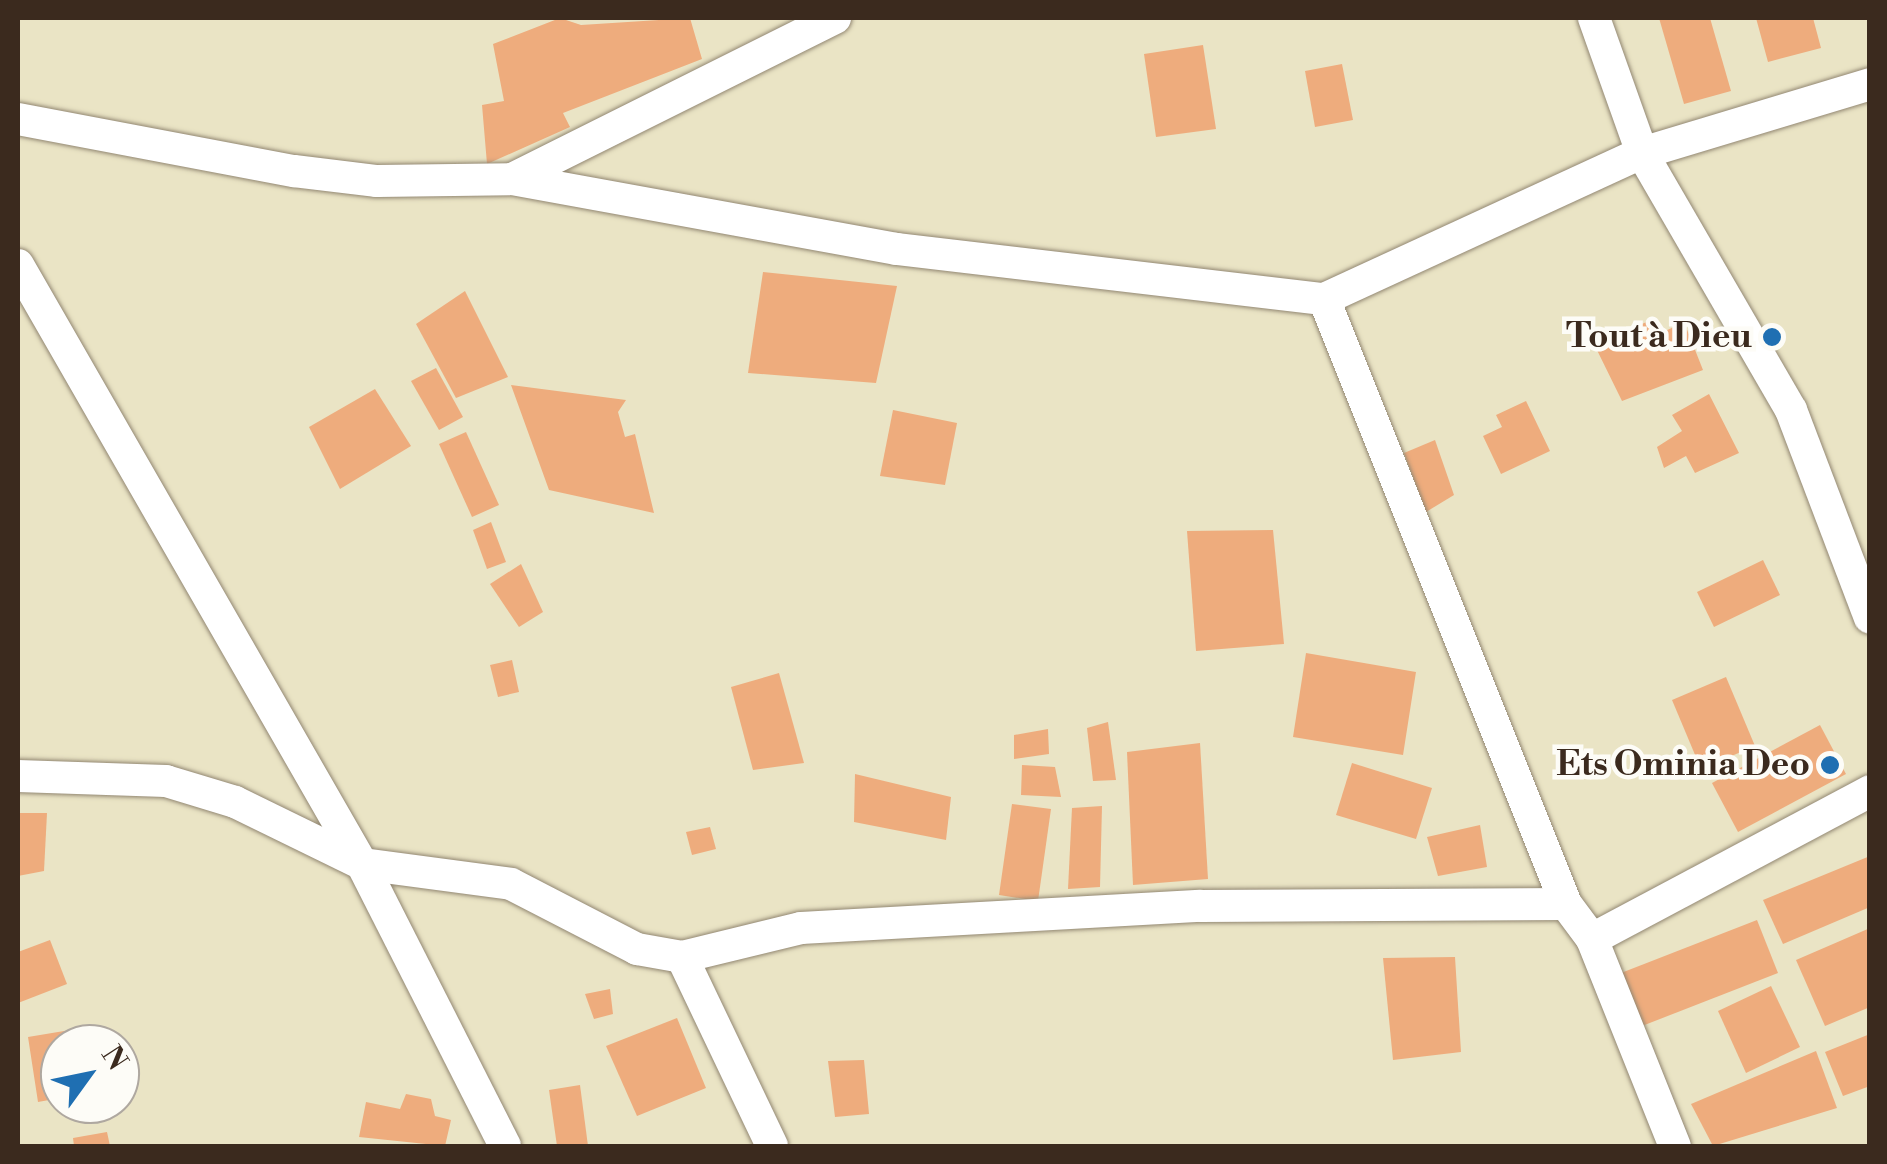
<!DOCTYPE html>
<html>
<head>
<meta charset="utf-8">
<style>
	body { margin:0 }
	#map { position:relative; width:1887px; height:1164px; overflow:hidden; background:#eae4c5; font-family:"Libre Bodoni",serif }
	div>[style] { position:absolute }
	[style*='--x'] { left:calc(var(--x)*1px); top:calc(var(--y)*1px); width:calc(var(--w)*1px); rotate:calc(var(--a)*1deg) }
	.building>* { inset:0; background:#eeac7d }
	.roads { filter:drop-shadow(0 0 2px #928772) drop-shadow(0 0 2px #928772) }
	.street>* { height:32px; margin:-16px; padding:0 16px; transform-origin:16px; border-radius:16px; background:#fff }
	.dots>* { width:28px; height:28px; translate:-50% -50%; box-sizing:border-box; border:5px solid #fdfcf7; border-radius:50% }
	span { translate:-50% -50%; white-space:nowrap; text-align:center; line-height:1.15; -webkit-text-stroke:9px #fdfcf7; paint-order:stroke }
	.poi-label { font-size:35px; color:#3b2a1e; font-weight:700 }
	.right { translate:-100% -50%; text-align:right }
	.frame { position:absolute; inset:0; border:20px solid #3b2a1e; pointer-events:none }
	.north { position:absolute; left:40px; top:1024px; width:100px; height:100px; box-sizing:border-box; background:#fdfcf7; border:2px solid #afa8a0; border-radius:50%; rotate:57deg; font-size:28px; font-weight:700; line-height:40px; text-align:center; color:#3b2a1e }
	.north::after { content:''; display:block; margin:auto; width:35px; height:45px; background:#1f6fb2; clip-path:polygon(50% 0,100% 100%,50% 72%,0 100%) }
</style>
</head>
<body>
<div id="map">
	<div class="building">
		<div style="clip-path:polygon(560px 18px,581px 25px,690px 18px,702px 59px,563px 113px,570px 127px,487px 164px,482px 105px,504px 101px,493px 44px)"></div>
		<div style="clip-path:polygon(1659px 18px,1710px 18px,1731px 91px,1684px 104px)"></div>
		<div style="clip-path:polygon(1756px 18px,1813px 18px,1821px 48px,1768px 62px)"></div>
		<div style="clip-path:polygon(1203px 45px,1216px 129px,1156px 137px,1144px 54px)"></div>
		<div style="clip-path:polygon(1342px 64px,1353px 120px,1315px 127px,1305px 71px)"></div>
		<div style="clip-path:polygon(763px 272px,897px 286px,876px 383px,748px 373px)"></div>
		<div style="clip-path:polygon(465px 291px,508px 377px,456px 398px,416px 324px)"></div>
		<div style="clip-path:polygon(1649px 321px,1655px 336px,1684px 322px,1703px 370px,1622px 401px,1594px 344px)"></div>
		<div style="clip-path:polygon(436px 368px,463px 417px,439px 430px,411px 381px)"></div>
		<div style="clip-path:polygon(511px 385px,626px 400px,618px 412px,625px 437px,635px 434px,654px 513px,549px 490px)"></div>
		<div style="clip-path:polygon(375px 389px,411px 446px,340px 489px,309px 427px)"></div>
		<div style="clip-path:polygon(1709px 394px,1739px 453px,1695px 473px,1686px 456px,1664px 468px,1657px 447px,1682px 431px,1672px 415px)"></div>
		<div style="clip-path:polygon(1526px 401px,1550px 451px,1501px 474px,1483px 436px,1502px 427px,1496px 415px)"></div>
		<div style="clip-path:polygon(893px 410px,957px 423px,945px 485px,880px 476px)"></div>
		<div style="clip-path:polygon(466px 432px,499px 505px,472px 517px,439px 444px)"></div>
		<div style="clip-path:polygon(1435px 440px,1454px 495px,1426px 512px,1404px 453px)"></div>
		<div style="clip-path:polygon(491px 522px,506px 562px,487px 569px,473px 530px)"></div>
		<div style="clip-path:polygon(1273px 530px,1284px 644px,1196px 651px,1187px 531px)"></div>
		<div style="clip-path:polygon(1763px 560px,1780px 595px,1714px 627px,1697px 592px)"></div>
		<div style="clip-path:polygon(521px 564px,543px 612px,519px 627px,490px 584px)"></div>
		<div style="clip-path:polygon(1306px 653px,1416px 672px,1403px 755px,1293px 737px)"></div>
		<div style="clip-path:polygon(512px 660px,519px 692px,498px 697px,490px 665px)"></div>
		<div style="clip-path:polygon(779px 673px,804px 763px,753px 770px,731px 687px)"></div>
		<div style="clip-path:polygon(1726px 677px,1755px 746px,1701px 769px,1672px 700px)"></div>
		<div style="clip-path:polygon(1108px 722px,1116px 780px,1093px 781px,1087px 728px)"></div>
		<div style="clip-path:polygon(1820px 725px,1846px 774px,1738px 832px,1712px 783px)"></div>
		<div style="clip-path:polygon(1048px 729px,1049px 754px,1014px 759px,1014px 735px)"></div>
		<div style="clip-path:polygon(1200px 743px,1208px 879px,1133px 885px,1127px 752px)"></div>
		<div style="clip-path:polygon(1352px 763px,1432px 788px,1416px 839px,1336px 815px)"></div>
		<div style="clip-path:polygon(1022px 765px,1055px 767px,1061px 797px,1021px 795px)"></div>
		<div style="clip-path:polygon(855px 774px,951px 797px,946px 840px,854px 822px)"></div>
		<div style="clip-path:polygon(1012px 804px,1051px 809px,1038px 901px,999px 895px)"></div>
		<div style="clip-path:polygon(1102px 806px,1100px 887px,1068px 889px,1072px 808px)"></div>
		<div style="clip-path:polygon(18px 813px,47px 813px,44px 871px,18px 876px)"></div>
		<div style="clip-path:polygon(1480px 825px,1487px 867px,1438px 876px,1427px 837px)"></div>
		<div style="clip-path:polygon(710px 827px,716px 849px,692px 855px,686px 832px)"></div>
		<div style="clip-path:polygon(1870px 856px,1870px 907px,1783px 944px,1763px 900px)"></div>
		<div style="clip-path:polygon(1757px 920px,1778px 973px,1642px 1026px,1621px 973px)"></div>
		<div style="clip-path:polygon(1870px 928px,1870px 1007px,1825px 1026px,1796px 960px)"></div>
		<div style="clip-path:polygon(50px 940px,67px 984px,18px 1003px,18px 952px)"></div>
		<div style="clip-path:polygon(1455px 957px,1461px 1052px,1393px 1060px,1383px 958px)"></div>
		<div style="clip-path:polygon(1771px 986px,1800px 1047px,1746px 1073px,1718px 1011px)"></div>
		<div style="clip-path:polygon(610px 989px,613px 1014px,594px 1019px,585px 994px)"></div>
		<div style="clip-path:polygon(677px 1018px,706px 1088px,637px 1116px,606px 1046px)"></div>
		<div style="clip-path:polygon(82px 1028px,85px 1044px,60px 1044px,60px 1098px,38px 1102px,28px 1037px)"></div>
		<div style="clip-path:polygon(1870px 1034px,1870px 1086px,1843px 1096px,1825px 1052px)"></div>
		<div style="clip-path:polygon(1816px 1051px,1837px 1108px,1713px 1146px,1691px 1104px)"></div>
		<div style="clip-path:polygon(864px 1060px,869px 1114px,835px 1117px,828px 1061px)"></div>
		<div style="clip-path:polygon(580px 1085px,588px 1146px,557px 1146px,549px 1090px)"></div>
		<div style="clip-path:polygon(406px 1094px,431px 1099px,435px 1116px,451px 1120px,445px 1146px,359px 1137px,366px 1102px,400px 1109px)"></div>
		<div style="clip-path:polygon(107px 1132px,110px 1146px,74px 1146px,73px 1138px)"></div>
	</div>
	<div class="roads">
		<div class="street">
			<div style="--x:1594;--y:18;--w:143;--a:70.4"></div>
			<div style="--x:1642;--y:153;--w:297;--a:59.9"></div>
			<div style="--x:1791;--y:410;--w:222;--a:69.2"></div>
			<div style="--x:18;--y:119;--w:281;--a:10.7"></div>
			<div style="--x:294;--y:171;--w:84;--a:6.9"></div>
			<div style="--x:377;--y:181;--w:135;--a:-0.8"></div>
			<div style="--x:512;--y:179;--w:391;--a:10.3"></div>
			<div style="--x:897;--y:249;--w:430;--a:6.7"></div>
			<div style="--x:1324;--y:299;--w:350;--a:-24.7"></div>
			<div style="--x:1642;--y:153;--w:238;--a:-16.8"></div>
			<div style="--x:512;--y:179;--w:361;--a:-26.5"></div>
			<div style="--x:18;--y:265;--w:691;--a:60.13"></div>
			<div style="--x:362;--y:864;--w:316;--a:63.1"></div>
			<div style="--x:1324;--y:299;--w:652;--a:68.2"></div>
			<div style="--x:1566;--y:904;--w:44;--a:53.4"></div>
			<div style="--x:1592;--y:939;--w:223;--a:68.2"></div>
			<div style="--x:18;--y:776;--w:148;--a:1.9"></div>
			<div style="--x:166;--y:781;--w:72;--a:16.9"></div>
			<div style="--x:235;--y:802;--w:141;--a:26"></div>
			<div style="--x:362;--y:864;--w:150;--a:7.6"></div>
			<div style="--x:511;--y:884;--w:142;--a:27.3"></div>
			<div style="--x:637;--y:949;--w:46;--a:10.1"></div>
			<div style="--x:682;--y:957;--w:122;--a:-13.7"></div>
			<div style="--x:801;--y:928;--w:400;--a:-3.2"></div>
			<div style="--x:1200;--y:906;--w:366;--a:-0.3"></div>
			<div style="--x:1592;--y:939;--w:315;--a:-28"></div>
			<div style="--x:682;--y:957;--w:209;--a:64.5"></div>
		</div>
	</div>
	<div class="dots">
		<div style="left:1772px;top:337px;background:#1f6fb2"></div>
		<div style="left:1830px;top:765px;background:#1f6fb2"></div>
	</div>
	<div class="poi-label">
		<span class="right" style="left:1752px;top:337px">Tout à Dieu</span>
		<span class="right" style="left:1810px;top:765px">Ets Ominia Deo</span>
	</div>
	<div class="frame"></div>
	<div class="north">N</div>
</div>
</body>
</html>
